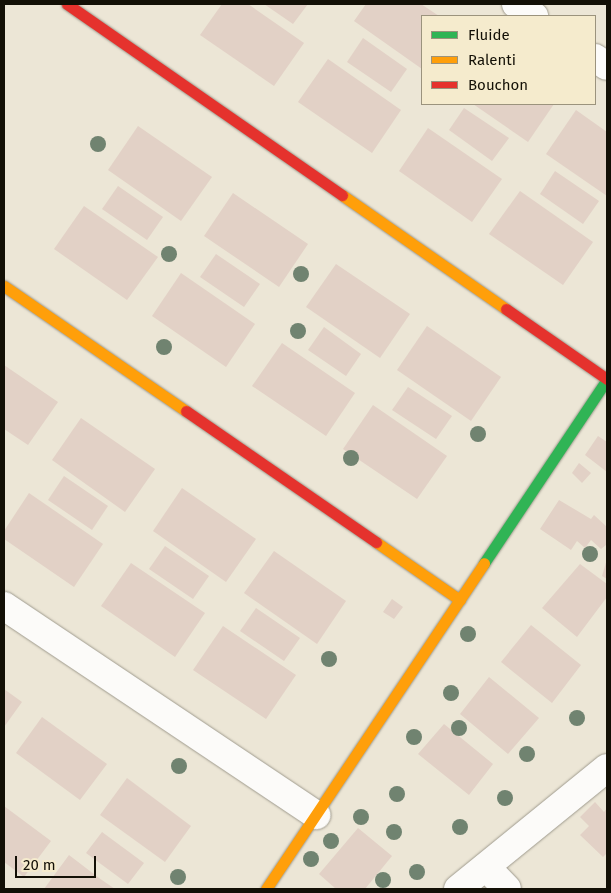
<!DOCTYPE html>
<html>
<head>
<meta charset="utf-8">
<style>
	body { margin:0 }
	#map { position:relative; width:611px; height:893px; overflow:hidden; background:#ece6d6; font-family:"Fira Sans",sans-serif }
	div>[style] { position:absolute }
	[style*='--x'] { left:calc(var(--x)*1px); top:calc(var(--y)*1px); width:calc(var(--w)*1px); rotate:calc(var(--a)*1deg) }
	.building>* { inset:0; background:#e2d1c6 }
	.roads { filter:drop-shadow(0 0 1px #9f9b8e) drop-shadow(0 0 1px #9f9b8e) }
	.street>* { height:28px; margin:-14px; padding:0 14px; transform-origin:14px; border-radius:14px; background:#fcfbf9 }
	.fast>* { height:11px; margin:-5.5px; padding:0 5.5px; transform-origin:5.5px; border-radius:5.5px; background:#30b455 }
	.slow>* { height:11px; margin:-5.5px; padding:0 5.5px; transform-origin:5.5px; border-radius:5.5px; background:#ff9f0a }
	.jam>* { height:11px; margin:-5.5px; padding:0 5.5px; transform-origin:5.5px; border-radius:5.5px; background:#e5322d }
	.trees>* { width:16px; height:16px; margin:-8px; border-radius:50%; background:#708370 }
	span { translate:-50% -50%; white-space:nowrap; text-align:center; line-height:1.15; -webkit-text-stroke:4px #f5ebcd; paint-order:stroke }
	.frame { position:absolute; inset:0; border:5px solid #131006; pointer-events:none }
	.legend { position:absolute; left:421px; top:15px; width:175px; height:90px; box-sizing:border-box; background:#f5ebcd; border:1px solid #9b937d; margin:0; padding:6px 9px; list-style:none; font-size:15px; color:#131006 }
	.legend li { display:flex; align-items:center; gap:10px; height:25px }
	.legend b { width:25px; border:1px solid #9b937d }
	.scale { position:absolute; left:15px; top:856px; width:81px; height:22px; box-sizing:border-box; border:2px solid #131006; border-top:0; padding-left:6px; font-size:15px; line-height:18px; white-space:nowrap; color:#131006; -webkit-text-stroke:4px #f5ebcd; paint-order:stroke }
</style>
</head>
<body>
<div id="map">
	<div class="building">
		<div style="clip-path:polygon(222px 4px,248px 4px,304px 43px,274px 86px,200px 35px)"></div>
		<div style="clip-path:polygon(264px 4px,308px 4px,293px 24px)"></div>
		<div style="clip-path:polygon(366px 4px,421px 4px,439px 16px,422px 16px,422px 69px,354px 21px)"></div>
		<div style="clip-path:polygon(363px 38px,407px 69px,391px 92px,347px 62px)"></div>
		<div style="clip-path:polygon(328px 59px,401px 110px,372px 153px,298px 102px)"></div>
		<div style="clip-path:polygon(473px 104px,554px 104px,528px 142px)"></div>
		<div style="clip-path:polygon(464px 108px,509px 138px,492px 161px,449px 130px)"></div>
		<div style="clip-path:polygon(576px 110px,607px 132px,607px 196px,546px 154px)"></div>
		<div style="clip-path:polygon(138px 126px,212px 177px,181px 221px,108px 170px)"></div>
		<div style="clip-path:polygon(428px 128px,502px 179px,472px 222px,399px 171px)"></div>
		<div style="clip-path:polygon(555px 171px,599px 201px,583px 224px,540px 194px)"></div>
		<div style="clip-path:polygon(118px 186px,163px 217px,147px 240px,102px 209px)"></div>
		<div style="clip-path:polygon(520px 191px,593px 242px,563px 285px,489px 234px)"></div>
		<div style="clip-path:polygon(233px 193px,308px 244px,279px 287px,204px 236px)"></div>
		<div style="clip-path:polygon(84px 206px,158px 257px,127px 300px,54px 249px)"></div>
		<div style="clip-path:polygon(216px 254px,260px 284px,244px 307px,200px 277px)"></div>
		<div style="clip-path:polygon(336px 264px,410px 314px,380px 358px,306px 307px)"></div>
		<div style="clip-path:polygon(181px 273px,255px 324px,226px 367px,152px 316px)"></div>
		<div style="clip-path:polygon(427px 326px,501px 377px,471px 421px,397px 370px)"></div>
		<div style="clip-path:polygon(324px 327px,361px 354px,346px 376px,308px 350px)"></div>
		<div style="clip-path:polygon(282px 343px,355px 393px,326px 436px,252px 386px)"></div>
		<div style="clip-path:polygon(4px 365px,58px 402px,28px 445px,4px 429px)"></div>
		<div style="clip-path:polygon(408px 387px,452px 416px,436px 439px,392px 410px)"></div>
		<div style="clip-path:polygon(373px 405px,447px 456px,417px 499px,343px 449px)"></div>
		<div style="clip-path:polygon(81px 418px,155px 469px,125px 512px,52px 460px)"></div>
		<div style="clip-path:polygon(598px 436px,607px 442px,607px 472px,585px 455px)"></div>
		<div style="clip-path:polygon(579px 463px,591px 473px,582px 483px,572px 473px)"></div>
		<div style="clip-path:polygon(64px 476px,108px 506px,92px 530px,48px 500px)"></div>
		<div style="clip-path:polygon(182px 488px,256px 539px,226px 582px,153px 531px)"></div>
		<div style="clip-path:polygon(29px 493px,103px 544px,74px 587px,4px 539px,4px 531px)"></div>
		<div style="clip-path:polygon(559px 500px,591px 519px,594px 515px,607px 527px,606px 545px,601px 549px,591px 540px,585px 548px,577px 541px,571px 550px,540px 529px)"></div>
		<div style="clip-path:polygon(165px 546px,209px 576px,193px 599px,149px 569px)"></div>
		<div style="clip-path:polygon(274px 551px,346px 601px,317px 644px,244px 593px)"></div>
		<div style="clip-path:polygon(607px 559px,607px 579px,602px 576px)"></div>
		<div style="clip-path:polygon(131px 563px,205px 613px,175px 657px,101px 606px)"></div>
		<div style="clip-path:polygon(580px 564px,607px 584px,607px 597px,577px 637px,542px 608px)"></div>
		<div style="clip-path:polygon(392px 599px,403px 607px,394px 619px,383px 612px)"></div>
		<div style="clip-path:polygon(256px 608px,300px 638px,284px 661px,240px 631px)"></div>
		<div style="clip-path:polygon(531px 625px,581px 665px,552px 703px,501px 662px)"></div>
		<div style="clip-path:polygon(223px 626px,296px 675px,266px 719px,193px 670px)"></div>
		<div style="clip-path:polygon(489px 677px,539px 718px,508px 754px,460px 714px)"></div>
		<div style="clip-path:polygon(4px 689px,22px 702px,4px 727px)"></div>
		<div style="clip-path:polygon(42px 717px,107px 764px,80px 800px,16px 753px)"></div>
		<div style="clip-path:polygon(444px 724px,493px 764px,469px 795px,418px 754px)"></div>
		<div style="clip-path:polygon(127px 778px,191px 826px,165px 862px,100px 815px)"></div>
		<div style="clip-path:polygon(595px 802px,604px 812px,607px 808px,607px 853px,603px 857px,580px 835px,589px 826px,580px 817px)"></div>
		<div style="clip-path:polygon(4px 806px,51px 841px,24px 877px,4px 862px)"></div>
		<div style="clip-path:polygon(358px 828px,392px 856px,365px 889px,336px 889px,319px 874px)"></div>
		<div style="clip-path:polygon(102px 832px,144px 863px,128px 884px,86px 853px)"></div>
		<div style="clip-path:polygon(69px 855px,99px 878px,115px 889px,44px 889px)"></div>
	</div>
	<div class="roads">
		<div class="street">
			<div style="--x:516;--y:4;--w:22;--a:34"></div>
			<div style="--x:595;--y:58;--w:14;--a:34"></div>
			<div style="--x:4;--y:606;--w:376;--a:33.8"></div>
			<div style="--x:486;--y:867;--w:30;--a:46"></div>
			<div style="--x:458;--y:889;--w:192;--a:-39.1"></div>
		</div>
		<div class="fast">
			<div style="--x:484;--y:563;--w:221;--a:-56.2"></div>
		</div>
		<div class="slow">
			<div style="--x:342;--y:195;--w:200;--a:34.8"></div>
			<div style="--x:4;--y:286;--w:221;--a:34.5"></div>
			<div style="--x:376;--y:542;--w:102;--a:34.6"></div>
			<div style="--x:266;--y:889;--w:392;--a:-56.2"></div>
		</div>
		<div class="jam">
			<div style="--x:67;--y:4;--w:335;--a:34.8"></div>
			<div style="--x:506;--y:309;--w:123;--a:34.7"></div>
			<div style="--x:186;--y:411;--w:231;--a:34.6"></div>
		</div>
	</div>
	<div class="trees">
		<div style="left:98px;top:144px"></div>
		<div style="left:169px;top:254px"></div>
		<div style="left:301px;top:274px"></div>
		<div style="left:298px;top:331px"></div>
		<div style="left:164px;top:347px"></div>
		<div style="left:478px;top:434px"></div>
		<div style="left:351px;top:458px"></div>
		<div style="left:590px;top:554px"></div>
		<div style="left:468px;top:634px"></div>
		<div style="left:329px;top:659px"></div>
		<div style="left:451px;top:693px"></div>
		<div style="left:577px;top:718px"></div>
		<div style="left:459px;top:728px"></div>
		<div style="left:414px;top:737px"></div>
		<div style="left:527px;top:754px"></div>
		<div style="left:179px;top:766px"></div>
		<div style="left:397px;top:794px"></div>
		<div style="left:505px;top:798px"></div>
		<div style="left:361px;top:817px"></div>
		<div style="left:460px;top:827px"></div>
		<div style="left:394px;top:832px"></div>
		<div style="left:331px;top:841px"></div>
		<div style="left:311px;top:859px"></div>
		<div style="left:417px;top:872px"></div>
		<div style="left:178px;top:877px"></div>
		<div style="left:383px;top:880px"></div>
	</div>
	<div class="frame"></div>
	<ul class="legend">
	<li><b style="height:6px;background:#30b455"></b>Fluide</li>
	<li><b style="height:6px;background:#ff9f0a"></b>Ralenti</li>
	<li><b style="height:6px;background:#e5322d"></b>Bouchon</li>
	</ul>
	<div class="scale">20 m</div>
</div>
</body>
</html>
